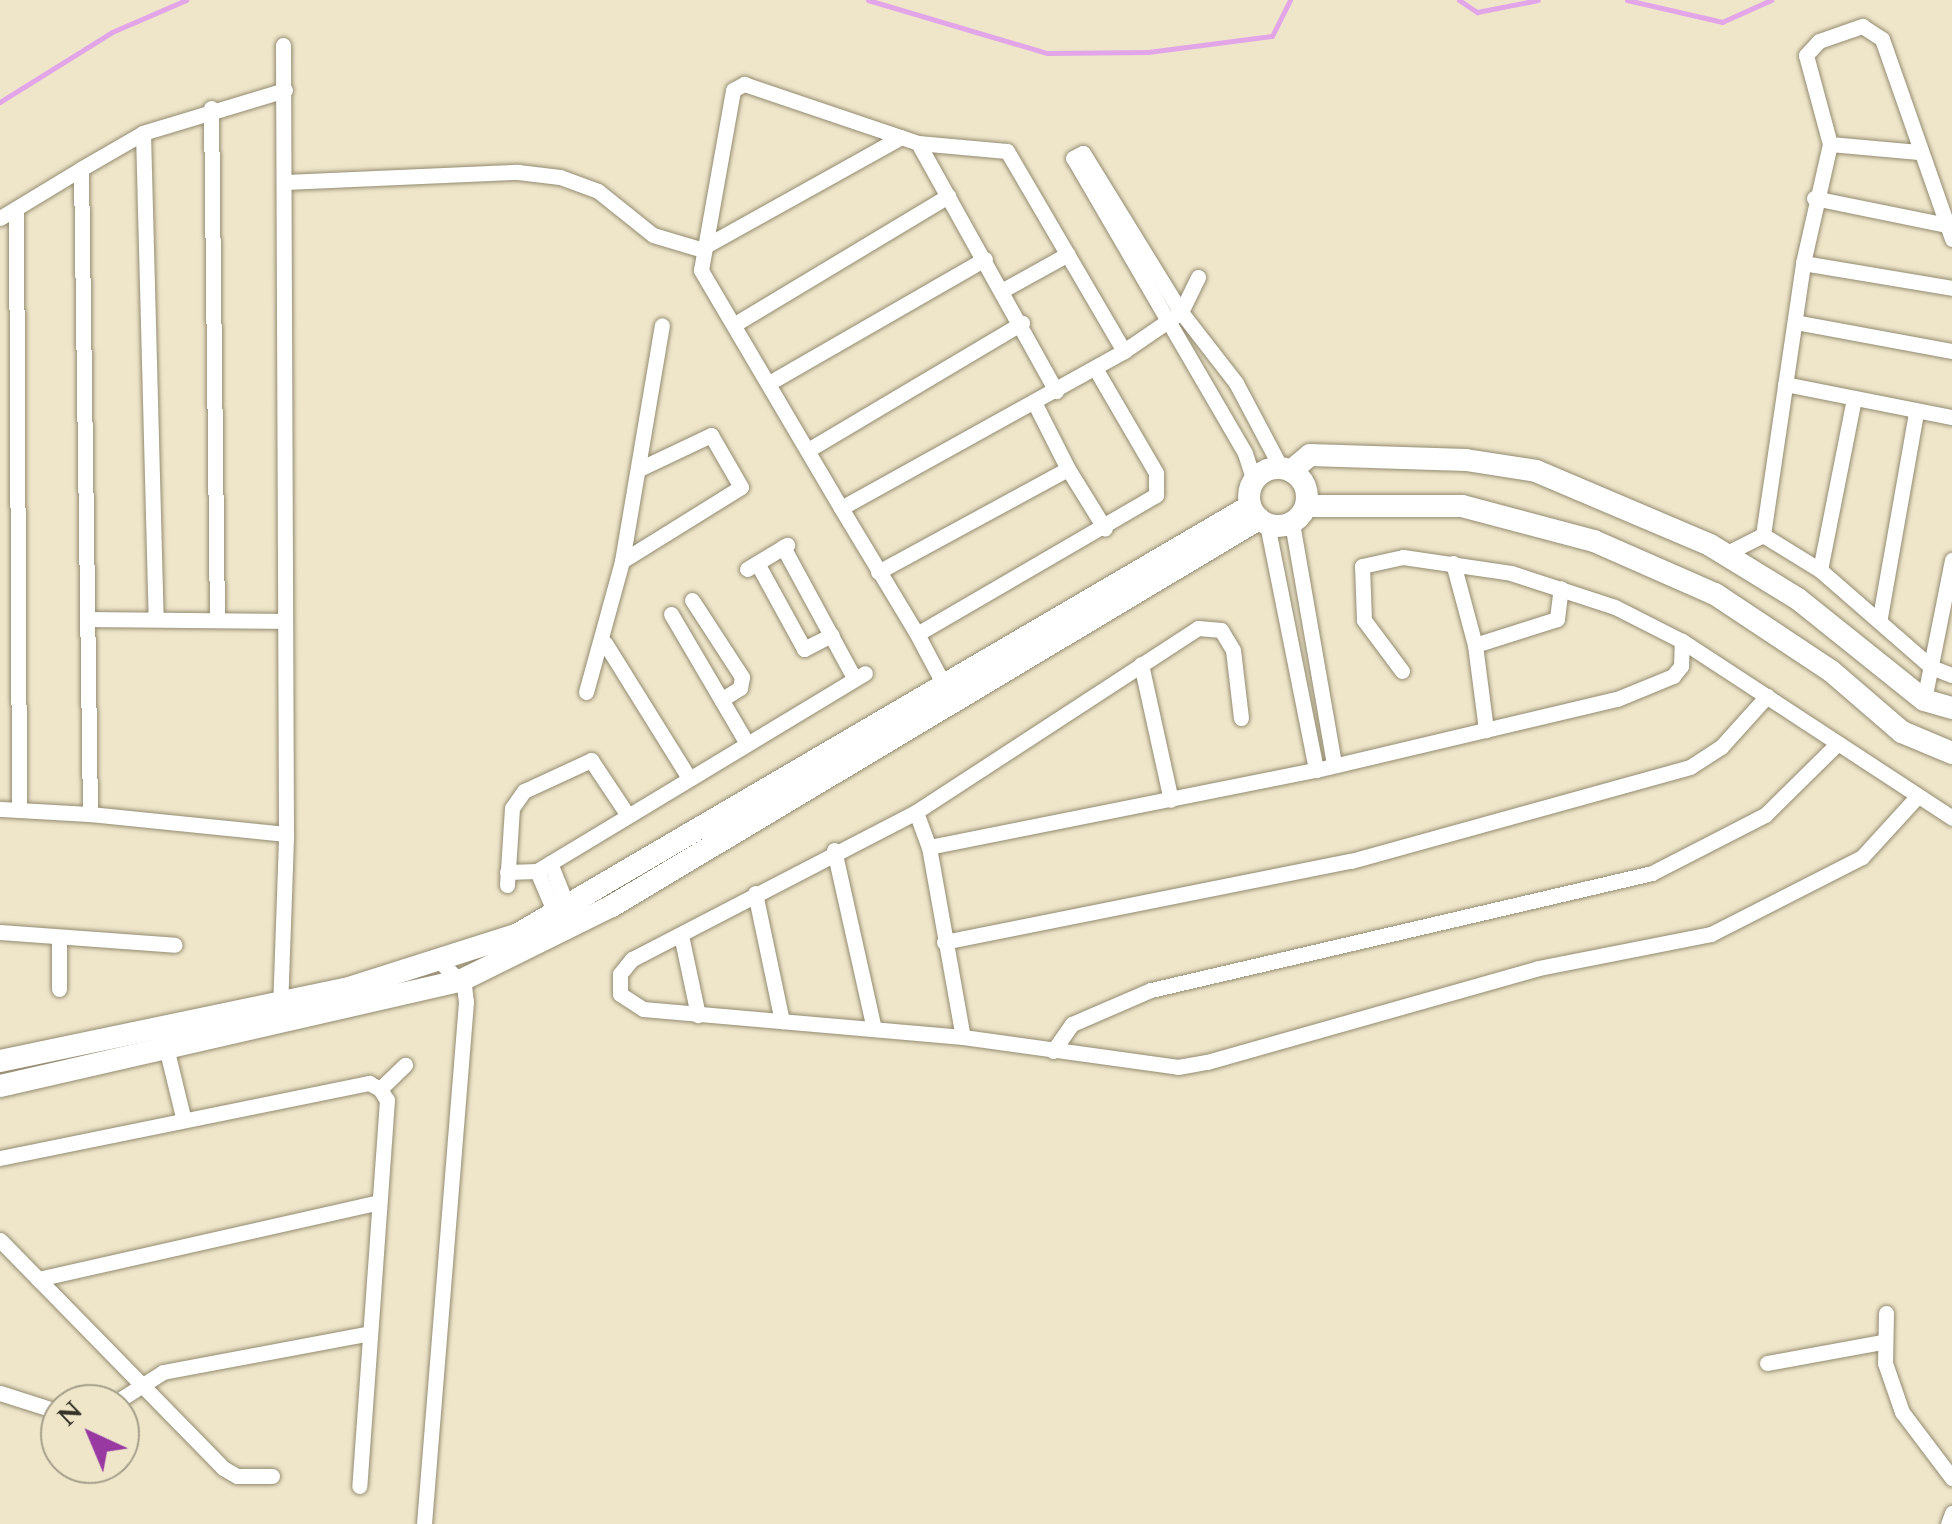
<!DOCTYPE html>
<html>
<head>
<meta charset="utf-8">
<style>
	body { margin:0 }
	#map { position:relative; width:1952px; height:1524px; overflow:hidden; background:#efe6ca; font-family:Spectral,serif }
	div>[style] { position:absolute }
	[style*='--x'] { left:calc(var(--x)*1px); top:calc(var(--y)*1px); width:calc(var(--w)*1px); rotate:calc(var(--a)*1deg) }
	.stream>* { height:5px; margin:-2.5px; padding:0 2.5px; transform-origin:2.5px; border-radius:2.5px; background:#e2a5e8 }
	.roads { filter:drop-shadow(0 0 2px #938b71) drop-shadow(0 0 2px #938b71) }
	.street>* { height:15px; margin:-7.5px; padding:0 7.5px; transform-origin:7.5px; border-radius:7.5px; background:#fff }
	.secondary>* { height:22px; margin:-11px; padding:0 11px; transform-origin:11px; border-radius:11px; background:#fff }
	.secondary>.ring { margin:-11px; padding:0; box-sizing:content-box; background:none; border:22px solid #fff; border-radius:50% }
	span { translate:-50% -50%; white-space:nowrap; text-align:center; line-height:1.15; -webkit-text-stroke:10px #efe6ca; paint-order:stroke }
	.north { position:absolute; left:40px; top:1384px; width:100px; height:100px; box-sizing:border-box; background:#efe6ca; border:2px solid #a59e89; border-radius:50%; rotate:316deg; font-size:28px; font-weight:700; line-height:40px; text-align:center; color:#353227 }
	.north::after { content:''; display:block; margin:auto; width:35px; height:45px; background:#9839a2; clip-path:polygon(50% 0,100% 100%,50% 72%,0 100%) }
</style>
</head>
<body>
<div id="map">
	<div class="stream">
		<div style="--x:868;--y:0;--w:187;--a:16.5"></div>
		<div style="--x:1047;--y:53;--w:101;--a:-0.6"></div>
		<div style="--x:1148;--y:52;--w:125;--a:-7.4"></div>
		<div style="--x:1272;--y:36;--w:40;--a:-63.4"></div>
		<div style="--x:1459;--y:0;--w:22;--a:34"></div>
		<div style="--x:1477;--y:12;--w:62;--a:-11.1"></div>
		<div style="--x:1627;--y:0;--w:98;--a:13"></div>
		<div style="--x:1722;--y:22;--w:54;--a:-24.2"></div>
		<div style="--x:0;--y:102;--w:132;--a:-32"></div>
		<div style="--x:112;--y:32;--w:81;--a:-23.4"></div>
	</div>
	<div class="roads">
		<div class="street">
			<div style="--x:285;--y:90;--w:148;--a:163.2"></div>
			<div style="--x:143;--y:133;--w:72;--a:149.9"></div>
			<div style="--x:81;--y:169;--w:645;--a:89.2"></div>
			<div style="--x:90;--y:814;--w:197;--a:5.8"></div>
			<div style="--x:211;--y:108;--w:512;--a:89.33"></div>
			<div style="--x:143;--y:133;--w:486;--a:88.5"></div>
			<div style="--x:918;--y:143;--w:284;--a:60.9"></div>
			<div style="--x:1830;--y:144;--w:89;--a:5.1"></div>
			<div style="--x:285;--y:182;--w:233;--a:-2.5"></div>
			<div style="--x:518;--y:172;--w:42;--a:6.8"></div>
			<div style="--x:560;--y:177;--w:40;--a:20.2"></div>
			<div style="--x:598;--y:191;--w:70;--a:38.7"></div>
			<div style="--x:653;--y:235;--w:49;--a:16.6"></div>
			<div style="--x:700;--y:249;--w:230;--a:-29.1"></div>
			<div style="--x:1814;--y:198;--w:136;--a:11.5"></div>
			<div style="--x:16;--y:209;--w:601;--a:89.71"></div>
			<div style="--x:0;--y:218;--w:95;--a:-31.2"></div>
			<div style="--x:1803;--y:263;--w:151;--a:9.5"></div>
			<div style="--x:1003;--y:290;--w:74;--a:-29"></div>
			<div style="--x:1795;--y:322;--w:160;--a:10.5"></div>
			<div style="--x:735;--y:324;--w:249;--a:-31"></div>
			<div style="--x:1095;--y:368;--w:121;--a:59.8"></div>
			<div style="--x:1156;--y:473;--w:22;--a:90"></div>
			<div style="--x:1156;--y:495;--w:276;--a:149.8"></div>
			<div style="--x:917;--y:634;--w:147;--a:-121.1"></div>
			<div style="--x:841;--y:508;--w:324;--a:-29"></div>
			<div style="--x:1124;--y:351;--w:69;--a:-34.4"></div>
			<div style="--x:1181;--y:312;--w:39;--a:-64"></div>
			<div style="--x:769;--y:383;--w:249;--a:-29.9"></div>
			<div style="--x:1785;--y:384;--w:170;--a:11.2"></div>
			<div style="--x:808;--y:450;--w:249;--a:-30.7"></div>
			<div style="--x:1068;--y:469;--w:70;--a:58.3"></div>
			<div style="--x:1254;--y:481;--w:29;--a:-108"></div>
			<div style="--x:1245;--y:453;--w:341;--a:-120.2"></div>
			<div style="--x:1073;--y:158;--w:11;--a:-27"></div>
			<div style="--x:1083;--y:153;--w:187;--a:58.4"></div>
			<div style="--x:1181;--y:312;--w:90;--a:52.2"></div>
			<div style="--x:1236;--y:383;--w:96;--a:62.1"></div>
			<div style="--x:841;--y:508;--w:276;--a:-120.5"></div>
			<div style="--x:701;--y:270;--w:183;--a:-79.9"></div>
			<div style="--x:733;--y:90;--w:13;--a:-29"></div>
			<div style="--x:744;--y:84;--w:184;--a:18.7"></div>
			<div style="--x:918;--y:143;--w:89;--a:5.1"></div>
			<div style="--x:1007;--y:151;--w:232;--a:59.7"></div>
			<div style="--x:1292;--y:523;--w:244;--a:80.1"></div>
			<div style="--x:1267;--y:524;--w:251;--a:78.7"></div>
			<div style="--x:1763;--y:535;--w:275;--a:-81.6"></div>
			<div style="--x:1803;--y:263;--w:122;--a:-77.2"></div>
			<div style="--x:1830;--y:144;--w:92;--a:-105.1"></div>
			<div style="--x:1806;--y:55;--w:19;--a:-47"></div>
			<div style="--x:1819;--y:41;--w:46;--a:-19.2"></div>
			<div style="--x:1862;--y:26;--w:24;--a:33"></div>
			<div style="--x:1882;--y:39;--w:212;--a:70.7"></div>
			<div style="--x:1763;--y:535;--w:67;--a:31.6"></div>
			<div style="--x:1820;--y:570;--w:147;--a:41.1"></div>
			<div style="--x:1931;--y:667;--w:22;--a:21"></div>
			<div style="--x:783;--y:547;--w:149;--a:61.5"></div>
			<div style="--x:1718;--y:550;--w:8;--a:30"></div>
			<div style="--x:1725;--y:554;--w:42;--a:-26.6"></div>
			<div style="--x:622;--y:561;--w:140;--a:-31.9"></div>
			<div style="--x:741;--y:487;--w:60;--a:-120"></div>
			<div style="--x:711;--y:435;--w:80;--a:154.7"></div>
			<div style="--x:757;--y:563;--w:98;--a:61.3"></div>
			<div style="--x:804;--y:649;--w:31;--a:-27"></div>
			<div style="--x:1453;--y:563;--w:85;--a:75"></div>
			<div style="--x:1475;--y:645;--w:86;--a:82.6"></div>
			<div style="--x:747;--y:569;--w:47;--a:-31"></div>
			<div style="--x:1820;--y:570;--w:175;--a:-78.8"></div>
			<div style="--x:878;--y:572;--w:216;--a:-28.5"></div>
			<div style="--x:1068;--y:469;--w:73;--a:-116.9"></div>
			<div style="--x:692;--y:600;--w:92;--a:57"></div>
			<div style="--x:742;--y:677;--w:11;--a:100"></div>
			<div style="--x:740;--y:688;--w:22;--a:148"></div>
			<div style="--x:671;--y:614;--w:148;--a:59.6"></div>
			<div style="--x:1880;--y:617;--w:207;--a:-80"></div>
			<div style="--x:91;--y:619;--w:194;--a:0.6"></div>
			<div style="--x:917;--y:634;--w:53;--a:62"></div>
			<div style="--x:605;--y:643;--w:159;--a:58.1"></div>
			<div style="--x:1475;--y:645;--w:86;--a:-17.6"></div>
			<div style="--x:1557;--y:619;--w:31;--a:-83"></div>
			<div style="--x:1141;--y:664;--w:139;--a:77.6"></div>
			<div style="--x:1402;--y:671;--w:64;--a:-126.7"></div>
			<div style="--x:1364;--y:620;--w:54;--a:-92.1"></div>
			<div style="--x:1362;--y:566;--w:42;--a:-12.4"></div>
			<div style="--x:1403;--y:557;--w:109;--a:8.4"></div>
			<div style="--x:1511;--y:573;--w:109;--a:18.1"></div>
			<div style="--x:1615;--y:607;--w:75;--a:26.9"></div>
			<div style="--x:1682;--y:641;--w:323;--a:33.2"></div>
			<div style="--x:586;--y:692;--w:136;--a:-74.6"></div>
			<div style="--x:622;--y:561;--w:239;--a:-80.4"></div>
			<div style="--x:1924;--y:700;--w:143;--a:-78.7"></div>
			<div style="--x:1241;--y:718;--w:68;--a:-96.7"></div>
			<div style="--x:1233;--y:650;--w:23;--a:-121"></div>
			<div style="--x:1221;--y:630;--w:23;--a:-175"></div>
			<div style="--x:1198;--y:628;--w:337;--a:146.9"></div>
			<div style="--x:916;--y:812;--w:320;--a:152.6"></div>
			<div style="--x:632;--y:959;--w:19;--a:129"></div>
			<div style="--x:620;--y:974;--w:20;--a:90"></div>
			<div style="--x:620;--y:994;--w:27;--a:33"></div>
			<div style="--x:643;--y:1009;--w:321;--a:5"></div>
			<div style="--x:963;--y:1037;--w:217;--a:7.9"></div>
			<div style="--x:1178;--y:1067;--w:29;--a:-10"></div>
			<div style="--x:1207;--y:1062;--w:345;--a:-15.8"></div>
			<div style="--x:1539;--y:968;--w:175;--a:-11.2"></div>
			<div style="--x:1711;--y:934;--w:169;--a:-27"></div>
			<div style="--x:1862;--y:857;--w:79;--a:-47.6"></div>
			<div style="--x:0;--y:809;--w:90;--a:3.2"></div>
			<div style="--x:916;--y:812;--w:37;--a:70"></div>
			<div style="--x:929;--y:847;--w:193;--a:79.9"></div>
			<div style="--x:929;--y:847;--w:395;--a:-11.3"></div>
			<div style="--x:1316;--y:770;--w:309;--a:-13.3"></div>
			<div style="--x:1617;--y:699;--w:61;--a:-22.3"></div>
			<div style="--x:1673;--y:676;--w:13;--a:-51"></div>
			<div style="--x:1681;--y:666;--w:25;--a:-88"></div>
			<div style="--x:834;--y:850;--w:183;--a:77.4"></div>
			<div style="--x:550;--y:863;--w:51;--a:68"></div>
			<div style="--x:537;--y:871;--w:51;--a:66.9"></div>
			<div style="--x:507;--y:872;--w:30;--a:-2"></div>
			<div style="--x:537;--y:871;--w:383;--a:-31.1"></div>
			<div style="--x:507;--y:885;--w:77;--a:-86.3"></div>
			<div style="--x:512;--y:808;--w:21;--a:-55"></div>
			<div style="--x:524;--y:791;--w:74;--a:-24.8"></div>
			<div style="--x:591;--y:760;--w:65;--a:56.3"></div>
			<div style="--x:755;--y:893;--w:131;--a:78.1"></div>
			<div style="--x:0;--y:932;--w:175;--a:4.2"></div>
			<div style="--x:681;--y:935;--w:82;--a:78"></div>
			<div style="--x:944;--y:942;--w:415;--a:-11.3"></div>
			<div style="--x:1351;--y:861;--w:352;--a:-15.5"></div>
			<div style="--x:1690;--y:767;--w:37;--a:-33"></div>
			<div style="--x:1721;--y:747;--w:69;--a:-48"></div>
			<div style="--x:59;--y:989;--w:52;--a:-90"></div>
			<div style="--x:280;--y:1010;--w:176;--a:-88"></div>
			<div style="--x:286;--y:834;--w:789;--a:-90.22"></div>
			<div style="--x:165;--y:1043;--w:76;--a:76.3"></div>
			<div style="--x:1053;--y:1051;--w:33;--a:-55"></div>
			<div style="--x:1072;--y:1024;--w:86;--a:-23.3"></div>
			<div style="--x:1151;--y:990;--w:514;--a:-13.14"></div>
			<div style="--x:1652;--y:873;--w:127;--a:-27.2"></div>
			<div style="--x:1765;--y:815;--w:100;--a:-44.6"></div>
			<div style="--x:380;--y:1089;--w:35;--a:-44"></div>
			<div style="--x:0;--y:1158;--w:377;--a:-11.5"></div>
			<div style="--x:369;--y:1083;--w:13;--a:29"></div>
			<div style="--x:380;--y:1089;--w:13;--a:58"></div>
			<div style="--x:387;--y:1100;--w:387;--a:94.1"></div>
			<div style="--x:0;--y:1240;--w:319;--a:45.6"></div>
			<div style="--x:223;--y:1468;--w:16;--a:30"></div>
			<div style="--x:237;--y:1476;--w:35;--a:0"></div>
			<div style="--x:38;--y:1279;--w:345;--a:-12.7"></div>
			<div style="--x:1886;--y:1313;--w:50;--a:91.1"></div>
			<div style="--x:1885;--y:1363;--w:52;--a:70.9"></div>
			<div style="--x:1902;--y:1412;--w:83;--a:52.9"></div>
			<div style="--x:1767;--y:1363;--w:117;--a:-10.3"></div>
			<div style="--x:0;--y:1393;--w:63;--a:17.6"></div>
			<div style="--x:113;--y:1404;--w:59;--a:-32.6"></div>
			<div style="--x:163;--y:1372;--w:208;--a:-10.6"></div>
			<div style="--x:78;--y:1464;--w:5;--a:79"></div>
			<div style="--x:424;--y:1524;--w:524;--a:-85.4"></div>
			<div style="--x:466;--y:1002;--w:17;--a:-97"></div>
			<div style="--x:464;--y:985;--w:30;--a:-136"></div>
			<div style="--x:1948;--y:1524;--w:12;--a:-70"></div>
		</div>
		<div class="secondary">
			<div class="ring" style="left:1249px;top:468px;width:36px;height:36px"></div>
			<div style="--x:1291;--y:471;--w:25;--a:-40"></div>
			<div style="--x:1310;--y:455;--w:156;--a:1.8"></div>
			<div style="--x:1466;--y:460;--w:71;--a:8.9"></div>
			<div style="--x:1536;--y:471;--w:189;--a:23"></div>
			<div style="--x:1710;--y:545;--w:103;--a:31.5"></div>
			<div style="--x:1798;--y:599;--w:161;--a:38.7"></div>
			<div style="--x:1924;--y:700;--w:29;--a:16"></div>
			<div style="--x:1306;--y:506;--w:156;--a:0"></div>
			<div style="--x:1462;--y:506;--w:137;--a:14.9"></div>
			<div style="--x:1594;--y:541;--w:132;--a:23.7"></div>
			<div style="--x:1715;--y:594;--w:139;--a:33.6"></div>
			<div style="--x:1831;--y:671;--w:94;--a:40.7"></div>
			<div style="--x:1902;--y:732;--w:54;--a:22.8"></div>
			<div style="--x:0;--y:1061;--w:353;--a:-11.8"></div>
			<div style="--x:346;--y:989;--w:181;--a:-17.7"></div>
			<div style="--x:518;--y:934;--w:848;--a:-30.31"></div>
			<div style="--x:0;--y:1086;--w:472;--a:-12.9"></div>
			<div style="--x:460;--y:981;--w:169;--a:-26.3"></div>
			<div style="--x:612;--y:906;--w:754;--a:-30.89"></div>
		</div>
	</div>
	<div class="north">N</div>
</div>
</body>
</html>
